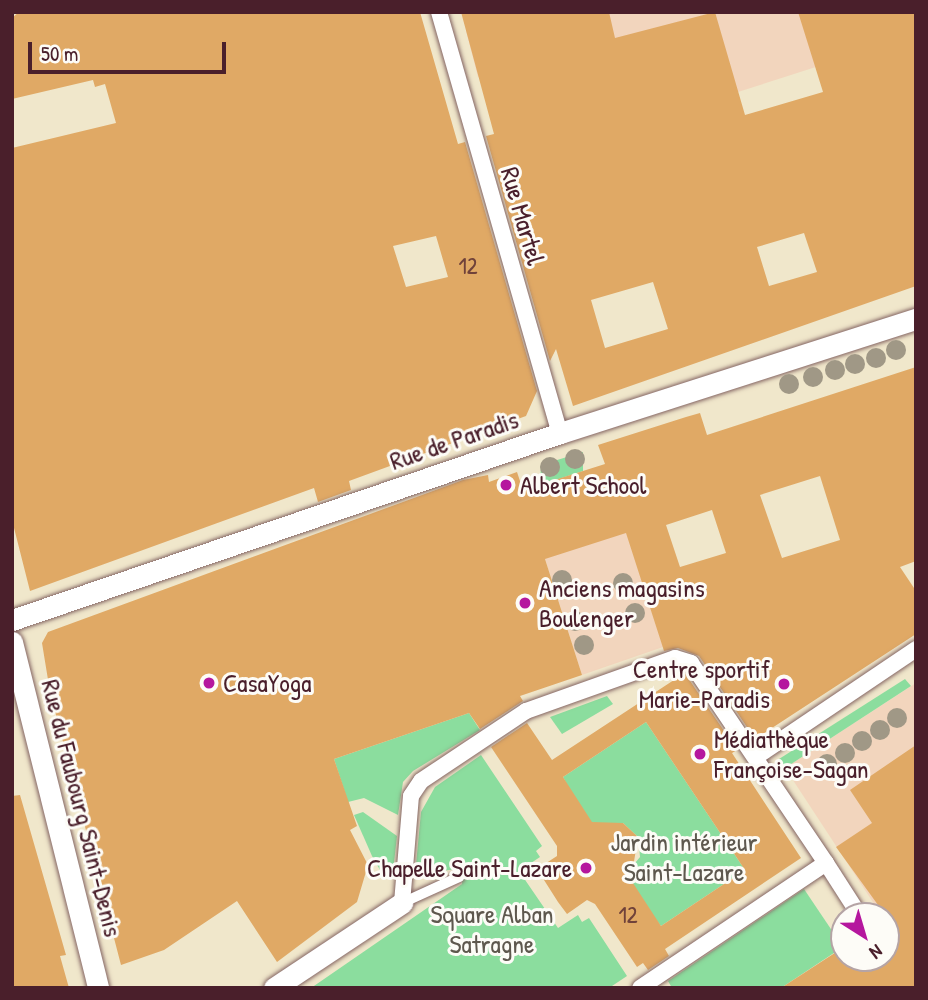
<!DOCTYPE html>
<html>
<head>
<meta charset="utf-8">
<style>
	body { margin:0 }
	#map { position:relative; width:928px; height:1000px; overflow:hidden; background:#f0e7cb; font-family:"Patrick Hand",sans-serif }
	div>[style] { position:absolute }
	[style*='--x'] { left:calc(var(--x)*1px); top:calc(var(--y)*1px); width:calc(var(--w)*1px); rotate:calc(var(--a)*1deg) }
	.built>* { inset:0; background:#f2d5bd }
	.green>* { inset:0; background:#8bdd9e }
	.building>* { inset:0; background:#e0a965 }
	.roads { filter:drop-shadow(0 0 2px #846563) drop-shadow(0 0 2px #846563) }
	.service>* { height:10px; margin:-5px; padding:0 5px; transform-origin:5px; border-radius:5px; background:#fff }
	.pedestrian>* { height:16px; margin:-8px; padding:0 8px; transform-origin:8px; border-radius:8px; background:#fff }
	.minor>* { height:21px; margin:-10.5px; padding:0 10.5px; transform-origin:10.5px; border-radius:10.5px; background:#fff }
	.trees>* { width:20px; height:20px; margin:-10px; border-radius:50%; background:#a09886 }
	.dots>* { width:19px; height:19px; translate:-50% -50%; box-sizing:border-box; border:4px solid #fdfcf7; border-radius:50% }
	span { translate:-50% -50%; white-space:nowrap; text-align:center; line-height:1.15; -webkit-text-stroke:6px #fdfcf7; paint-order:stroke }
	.number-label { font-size:23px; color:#70423a }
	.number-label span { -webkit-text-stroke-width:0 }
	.street-label { font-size:26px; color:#4a1f2b }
	.poi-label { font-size:26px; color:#4a1f2b }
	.left { translate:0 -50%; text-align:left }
	.right { translate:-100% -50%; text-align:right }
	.park-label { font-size:26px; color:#5e584e }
	.frame { position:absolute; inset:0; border:14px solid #4a1f2b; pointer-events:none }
	.north { position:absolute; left:830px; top:902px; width:70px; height:70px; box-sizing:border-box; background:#fdfcf7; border:2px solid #b5a4a5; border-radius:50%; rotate:143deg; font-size:19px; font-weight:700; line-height:28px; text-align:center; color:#4a1f2b }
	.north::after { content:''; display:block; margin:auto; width:24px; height:32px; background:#b5179e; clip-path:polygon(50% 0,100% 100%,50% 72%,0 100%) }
	.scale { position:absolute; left:28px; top:42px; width:198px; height:32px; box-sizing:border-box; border:4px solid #4a1f2b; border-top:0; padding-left:9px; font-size:21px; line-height:24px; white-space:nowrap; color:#4a1f2b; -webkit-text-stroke:5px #fdfcf7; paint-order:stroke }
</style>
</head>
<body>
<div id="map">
	<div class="built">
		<div style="clip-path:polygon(533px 12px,833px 12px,847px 57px,738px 92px,615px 38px,478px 77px,466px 31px)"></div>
		<div style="clip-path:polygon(605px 465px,663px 647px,582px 675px,523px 490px)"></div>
		<div style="clip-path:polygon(916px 683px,916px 900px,882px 916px,785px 768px)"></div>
	</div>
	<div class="green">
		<div style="clip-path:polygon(583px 452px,583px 471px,540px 485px,541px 465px)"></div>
		<div style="clip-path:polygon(905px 679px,911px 686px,785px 768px,779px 759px)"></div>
		<div style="clip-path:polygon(607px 696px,613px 704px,562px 734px,550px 717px)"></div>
		<div style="clip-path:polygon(469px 713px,480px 730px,413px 771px,403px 782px,398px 815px,364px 798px,348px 802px,334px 759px)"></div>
		<div style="clip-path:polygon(646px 722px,745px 870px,661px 926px,627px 883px,635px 877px,630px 869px,640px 857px,638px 837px,623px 823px,589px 825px,563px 777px)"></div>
		<div style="clip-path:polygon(481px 755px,542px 846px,536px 851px,540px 857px,519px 871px,558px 928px,578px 915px,582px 922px,589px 918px,627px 976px,609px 988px,311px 988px,462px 884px,463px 868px,415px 875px,421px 812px,435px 787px)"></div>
		<div style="clip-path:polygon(363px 812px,397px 836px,393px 872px,380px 870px,372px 856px,354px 815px)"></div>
		<div style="clip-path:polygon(804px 889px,843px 947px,781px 988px,672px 988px,668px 981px)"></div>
	</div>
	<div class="building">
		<div style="clip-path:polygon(evenodd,19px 12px,420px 12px,458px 144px,465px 142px,537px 391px,526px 416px,349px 481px,351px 490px,318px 502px,314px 488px,30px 591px,12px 520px,12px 148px,116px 123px,105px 84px,95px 87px,93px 80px,12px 99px,12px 18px,19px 12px,436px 236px,448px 277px,406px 287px,393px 246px,436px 236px)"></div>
		<div style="clip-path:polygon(evenodd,461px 12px,609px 12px,615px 38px,715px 12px,745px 115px,823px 92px,798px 12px,916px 12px,916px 286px,573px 406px,556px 349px,550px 361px,486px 136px,494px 134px,461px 12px,804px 233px,817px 272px,769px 286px,757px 247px,804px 233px,461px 12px,653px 282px,668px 329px,605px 348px,591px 300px,653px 282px)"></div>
		<div style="clip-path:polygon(evenodd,916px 367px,916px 561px,900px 567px,916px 591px,916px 634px,755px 739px,699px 656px,678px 648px,664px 651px,626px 533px,545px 559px,582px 675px,520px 696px,523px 701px,480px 729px,469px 713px,334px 759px,357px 826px,350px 830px,368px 865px,357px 902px,277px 962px,237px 901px,164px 950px,121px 965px,50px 692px,42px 643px,48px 632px,463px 480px,488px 475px,489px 482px,517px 472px,523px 490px,605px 464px,598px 445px,686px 417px,700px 413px,707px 435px,916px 367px,820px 476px,840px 540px,782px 558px,760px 495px,820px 476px,916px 367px,712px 510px,726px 553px,680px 567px,666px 525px,712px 510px)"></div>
		<div style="clip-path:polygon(evenodd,675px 669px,684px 672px,737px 750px,732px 753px,801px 858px,665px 949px,669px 956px,648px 970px,643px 963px,637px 967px,595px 904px,587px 900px,567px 914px,558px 902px,537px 869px,557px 856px,557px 846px,491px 747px,527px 723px,552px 760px,677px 678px,675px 669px,646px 722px,745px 870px,661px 926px,631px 880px,638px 837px,623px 823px,592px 822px,563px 777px,646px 722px)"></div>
		<div style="clip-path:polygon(916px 745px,916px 988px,781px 988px,844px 947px,844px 958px,886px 958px,886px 916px,836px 847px,872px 823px,850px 790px)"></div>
		<div style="clip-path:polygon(20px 795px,66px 955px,60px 956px,69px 988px,12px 988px,12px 796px)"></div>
	</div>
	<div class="roads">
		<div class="service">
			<div style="--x:402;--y:903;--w:63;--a:-24.5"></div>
		</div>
		<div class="pedestrian">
			<div style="--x:439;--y:12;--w:438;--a:74"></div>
			<div style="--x:756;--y:757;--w:193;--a:-34"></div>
			<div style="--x:826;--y:863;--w:63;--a:57.3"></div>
			<div style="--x:402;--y:903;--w:107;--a:-85.2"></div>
			<div style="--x:411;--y:796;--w:18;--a:-56"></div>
			<div style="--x:421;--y:781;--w:126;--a:-33.7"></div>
			<div style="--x:526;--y:711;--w:158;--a:-19.6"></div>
			<div style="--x:675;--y:658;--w:17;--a:17"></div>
			<div style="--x:691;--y:663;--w:241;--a:56"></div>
			<div style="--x:826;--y:863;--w:224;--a:146.1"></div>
		</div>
		<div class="minor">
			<div style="--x:12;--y:620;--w:579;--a:-18.84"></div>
			<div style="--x:560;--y:433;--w:374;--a:-17.8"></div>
			<div style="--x:12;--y:642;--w:357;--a:76"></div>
			<div style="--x:274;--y:988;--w:154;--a:-33.6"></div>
		</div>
	</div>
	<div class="trees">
		<div style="left:896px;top:350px"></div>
		<div style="left:876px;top:358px"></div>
		<div style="left:855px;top:364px"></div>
		<div style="left:835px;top:370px"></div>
		<div style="left:813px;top:377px"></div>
		<div style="left:789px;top:384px"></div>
		<div style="left:575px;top:459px"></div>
		<div style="left:550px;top:467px"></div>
		<div style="left:562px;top:580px"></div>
		<div style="left:623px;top:583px"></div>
		<div style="left:635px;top:613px"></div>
		<div style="left:575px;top:621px"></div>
		<div style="left:584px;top:645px"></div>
		<div style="left:897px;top:718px"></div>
		<div style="left:880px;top:730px"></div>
		<div style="left:862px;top:741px"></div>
		<div style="left:845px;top:753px"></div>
		<div style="left:827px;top:764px"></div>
	</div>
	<div class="dots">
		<div style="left:506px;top:485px;background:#b5179e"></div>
		<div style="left:525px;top:603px;background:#b5179e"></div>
		<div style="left:209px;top:683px;background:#b5179e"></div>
		<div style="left:784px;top:684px;background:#b5179e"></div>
		<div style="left:700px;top:754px;background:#b5179e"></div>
		<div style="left:586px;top:868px;background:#b5179e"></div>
	</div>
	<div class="number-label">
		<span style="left:468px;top:266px">12</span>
		<span style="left:628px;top:915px">12</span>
	</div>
	<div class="street-label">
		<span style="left:523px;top:216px;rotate:74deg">Rue Martel</span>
		<span style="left:454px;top:440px;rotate:-19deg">Rue de Paradis</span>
		<span style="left:82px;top:808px;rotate:76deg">Rue du Faubourg Saint-Denis</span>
	</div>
	<div class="poi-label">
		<span class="left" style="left:520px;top:485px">Albert School</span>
		<span class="left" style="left:539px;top:603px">Anciens magasins<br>Boulenger</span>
		<span class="right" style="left:770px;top:684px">Centre sportif<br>Marie-Paradis</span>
		<span class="left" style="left:223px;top:683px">CasaYoga</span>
		<span class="left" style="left:714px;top:754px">Médiathèque<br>Françoise-Sagan</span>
		<span class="right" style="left:572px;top:868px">Chapelle Saint-Lazare</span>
	</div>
	<div class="park-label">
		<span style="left:684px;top:857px">Jardin intérieur<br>Saint-Lazare</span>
		<span style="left:492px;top:929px">Square Alban<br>Satragne</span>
	</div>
	<div class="frame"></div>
	<div class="north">N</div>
	<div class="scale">50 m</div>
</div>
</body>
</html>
